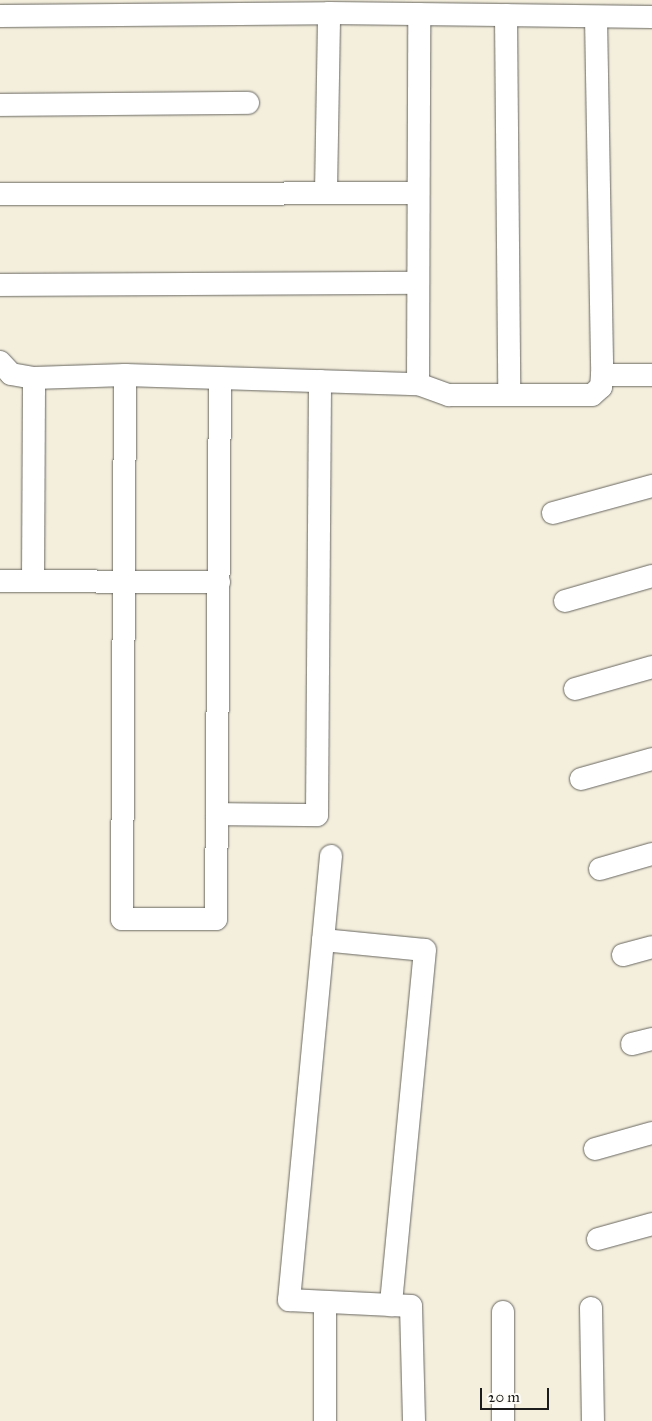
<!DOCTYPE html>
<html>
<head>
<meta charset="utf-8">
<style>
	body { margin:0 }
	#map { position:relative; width:652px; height:1421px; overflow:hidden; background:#f4efdd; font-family:"IM FELL Great Primer",serif }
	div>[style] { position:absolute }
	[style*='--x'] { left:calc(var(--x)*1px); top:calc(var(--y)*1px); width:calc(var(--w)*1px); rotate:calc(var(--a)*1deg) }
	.roads { filter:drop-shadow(0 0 1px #686660) drop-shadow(0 0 1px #686660) }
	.minor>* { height:22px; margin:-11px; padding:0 11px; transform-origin:11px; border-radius:11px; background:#fff }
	span { translate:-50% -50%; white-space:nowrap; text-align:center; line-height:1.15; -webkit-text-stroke:4px #fdfcf7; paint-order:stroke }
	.scale { position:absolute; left:480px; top:1388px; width:69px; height:22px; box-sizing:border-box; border:2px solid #1c1c1c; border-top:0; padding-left:6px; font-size:15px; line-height:18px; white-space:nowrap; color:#1c1c1c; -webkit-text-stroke:4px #fdfcf7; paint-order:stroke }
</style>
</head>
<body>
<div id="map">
	<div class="roads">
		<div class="minor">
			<div style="--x:506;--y:15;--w:380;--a:89.5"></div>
			<div style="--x:0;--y:16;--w:329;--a:-0.5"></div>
			<div style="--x:329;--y:13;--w:323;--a:0.7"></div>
			<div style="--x:596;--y:17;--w:358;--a:89"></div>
			<div style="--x:0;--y:105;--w:248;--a:-0.5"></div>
			<div style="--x:326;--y:192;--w:179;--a:-89"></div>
			<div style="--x:0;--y:194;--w:418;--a:-0.1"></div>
			<div style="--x:0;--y:285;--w:417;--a:-0.3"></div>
			<div style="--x:0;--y:362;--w:16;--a:47"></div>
			<div style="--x:11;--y:374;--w:23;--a:10"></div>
			<div style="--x:34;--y:378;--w:91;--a:-1.9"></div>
			<div style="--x:125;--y:375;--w:293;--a:1.8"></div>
			<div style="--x:418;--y:384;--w:33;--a:20"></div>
			<div style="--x:449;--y:395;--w:143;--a:0"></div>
			<div style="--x:592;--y:395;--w:12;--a:-42"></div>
			<div style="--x:601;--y:387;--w:12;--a:-85"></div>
			<div style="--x:602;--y:375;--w:50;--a:0"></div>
			<div style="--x:125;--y:375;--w:544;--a:90.32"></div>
			<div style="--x:122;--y:919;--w:94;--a:0"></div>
			<div style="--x:216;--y:919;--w:541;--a:-89.58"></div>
			<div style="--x:418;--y:384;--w:370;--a:-89.8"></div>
			<div style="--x:553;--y:513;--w:103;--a:-15.3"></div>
			<div style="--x:0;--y:581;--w:219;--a:0.3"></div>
			<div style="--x:33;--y:581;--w:203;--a:-89.7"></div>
			<div style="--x:565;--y:601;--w:91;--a:-16"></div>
			<div style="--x:575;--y:689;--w:80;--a:-15.9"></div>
			<div style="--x:581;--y:779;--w:74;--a:-15.7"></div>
			<div style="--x:217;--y:814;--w:100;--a:0.6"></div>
			<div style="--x:317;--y:815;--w:434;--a:-89.6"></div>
			<div style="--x:331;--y:856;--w:446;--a:95.4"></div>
			<div style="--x:289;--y:1300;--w:122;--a:2.8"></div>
			<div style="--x:411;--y:1306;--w:115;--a:88.5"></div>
			<div style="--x:600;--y:869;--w:54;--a:-16.1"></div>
			<div style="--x:323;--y:940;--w:102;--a:5.6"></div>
			<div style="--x:425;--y:950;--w:357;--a:95.5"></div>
			<div style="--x:623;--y:955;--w:30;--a:-15"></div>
			<div style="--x:632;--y:1044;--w:21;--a:-14"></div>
			<div style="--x:595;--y:1149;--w:59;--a:-15.7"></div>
			<div style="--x:598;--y:1239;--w:56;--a:-15.5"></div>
			<div style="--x:591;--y:1308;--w:113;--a:89"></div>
			<div style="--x:325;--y:1421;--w:119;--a:-90"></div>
			<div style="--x:503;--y:1421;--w:109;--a:-90"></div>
		</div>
	</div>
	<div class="scale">20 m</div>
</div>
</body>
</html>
